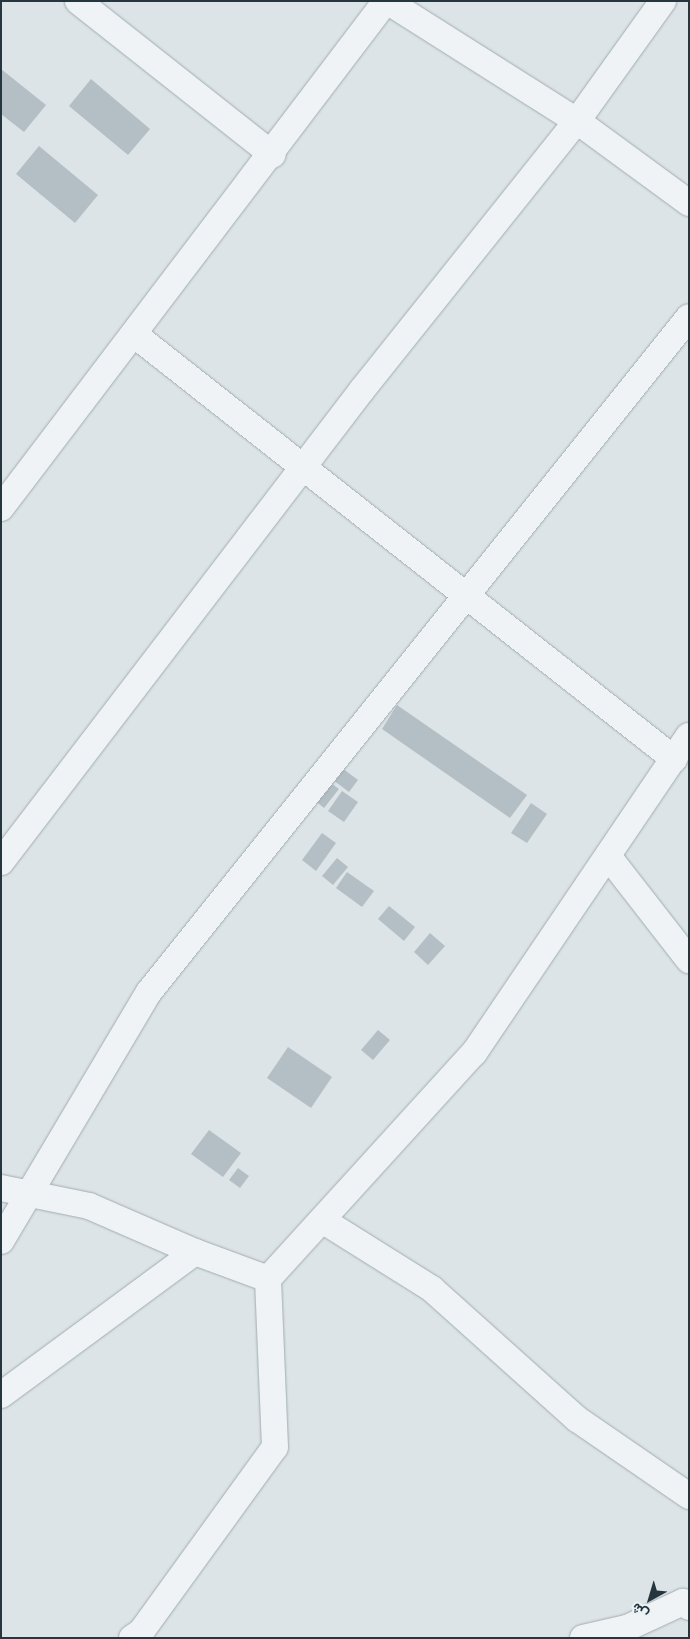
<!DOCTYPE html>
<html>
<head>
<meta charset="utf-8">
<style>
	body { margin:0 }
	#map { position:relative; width:690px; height:1639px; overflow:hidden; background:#dce4e7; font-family:Figtree,Vazirmatn,sans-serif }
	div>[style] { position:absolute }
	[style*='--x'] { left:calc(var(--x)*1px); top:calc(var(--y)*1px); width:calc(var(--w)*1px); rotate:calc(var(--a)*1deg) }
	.building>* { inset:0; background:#b3bfc5 }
	.roads { filter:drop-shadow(0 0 1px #a1acb1) drop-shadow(0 0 1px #a1acb1) }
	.minor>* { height:26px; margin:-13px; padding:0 13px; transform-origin:13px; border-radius:13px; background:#eff3f6 }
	span { translate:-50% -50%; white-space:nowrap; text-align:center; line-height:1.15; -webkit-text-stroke:5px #ebf2f5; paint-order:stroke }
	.frame { position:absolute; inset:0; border:2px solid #25363f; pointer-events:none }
	.north { position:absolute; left:625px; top:1574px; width:50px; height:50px; -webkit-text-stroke:4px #ebf2f5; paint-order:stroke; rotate:219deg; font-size:14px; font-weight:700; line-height:20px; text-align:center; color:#25363f }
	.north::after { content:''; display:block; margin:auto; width:18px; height:22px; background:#25363f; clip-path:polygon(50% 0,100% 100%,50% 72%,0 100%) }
</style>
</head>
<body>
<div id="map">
	<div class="building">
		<div style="clip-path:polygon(1px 69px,46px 105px,24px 132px,1px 114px)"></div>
		<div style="clip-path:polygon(91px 79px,150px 129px,128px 155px,69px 106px)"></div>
		<div style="clip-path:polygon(39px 146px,98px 195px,75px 223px,16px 174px)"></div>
		<div style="clip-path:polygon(397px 705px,527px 795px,510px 818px,382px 729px)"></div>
		<div style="clip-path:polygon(342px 768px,358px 780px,349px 792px,333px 780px)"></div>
		<div style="clip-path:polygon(327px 780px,339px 789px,324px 808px,312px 798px)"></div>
		<div style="clip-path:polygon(342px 791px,358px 802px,344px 822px,328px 811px)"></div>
		<div style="clip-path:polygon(531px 803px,547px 814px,527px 843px,511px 833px)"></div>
		<div style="clip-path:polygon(322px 833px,336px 843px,316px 871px,302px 860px)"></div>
		<div style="clip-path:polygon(337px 858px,348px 867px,333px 885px,322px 876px)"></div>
		<div style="clip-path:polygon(347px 872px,374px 891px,362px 907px,336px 888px)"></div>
		<div style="clip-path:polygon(389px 906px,415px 927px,404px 941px,378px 919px)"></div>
		<div style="clip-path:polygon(430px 933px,445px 946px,428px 965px,414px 952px)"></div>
		<div style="clip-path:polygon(378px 1030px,390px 1040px,373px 1060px,361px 1050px)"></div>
		<div style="clip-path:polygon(288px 1047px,332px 1077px,311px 1108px,267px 1078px)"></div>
		<div style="clip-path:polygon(209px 1130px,241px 1153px,223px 1177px,191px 1154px)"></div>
		<div style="clip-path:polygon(238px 1168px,249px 1176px,240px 1188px,229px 1180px)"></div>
	</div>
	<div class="roads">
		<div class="minor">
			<div style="--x:78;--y:1;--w:248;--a:38.3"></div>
			<div style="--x:387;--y:1;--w:225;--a:32.3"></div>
			<div style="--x:577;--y:121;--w:139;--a:36.2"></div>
			<div style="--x:135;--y:335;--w:686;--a:38.19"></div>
			<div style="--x:1;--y:508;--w:637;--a:-52.79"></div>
			<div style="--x:608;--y:856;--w:132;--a:52.1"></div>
			<div style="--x:1;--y:862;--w:594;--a:-52.59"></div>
			<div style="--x:362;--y:390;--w:344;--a:-51.4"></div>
			<div style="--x:577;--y:121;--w:148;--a:-54.4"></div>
			<div style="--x:1;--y:1188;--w:90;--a:11.6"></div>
			<div style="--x:89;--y:1206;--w:116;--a:23.5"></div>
			<div style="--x:322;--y:1220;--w:130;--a:32.1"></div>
			<div style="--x:432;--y:1289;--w:195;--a:41.9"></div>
			<div style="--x:577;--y:1419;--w:136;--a:34.5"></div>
			<div style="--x:1;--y:1241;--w:290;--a:-59.3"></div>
			<div style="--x:149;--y:992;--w:864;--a:-51.34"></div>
			<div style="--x:1;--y:1395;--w:241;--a:-36.4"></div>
			<div style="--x:195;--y:1252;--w:78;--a:20.3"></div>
			<div style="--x:268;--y:1279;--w:306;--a:-47.7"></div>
			<div style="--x:474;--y:1053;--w:383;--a:-55.9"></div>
			<div style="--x:132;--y:1638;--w:11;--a:-34"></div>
			<div style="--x:141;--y:1632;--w:228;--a:-54.1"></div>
			<div style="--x:275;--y:1447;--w:168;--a:-92.4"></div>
			<div style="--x:583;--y:1638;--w:45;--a:-12.8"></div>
			<div style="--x:627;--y:1628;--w:62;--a:-24.9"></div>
			<div style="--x:683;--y:1602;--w:8;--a:40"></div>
		</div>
	</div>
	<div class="frame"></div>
	<div class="north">ش</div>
</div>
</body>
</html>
